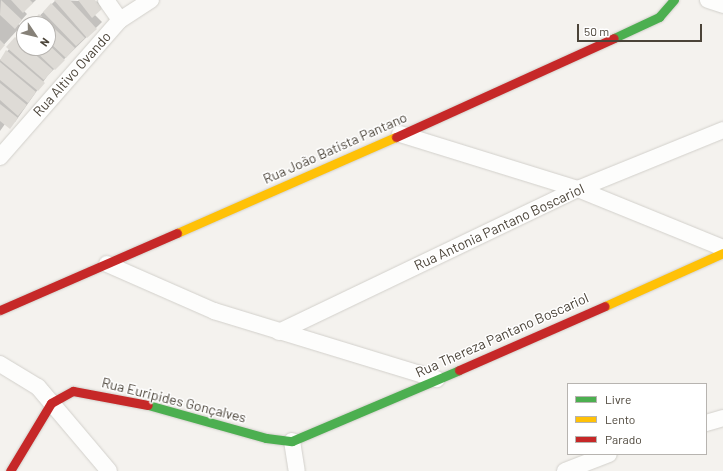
<!DOCTYPE html>
<html>
<head>
<meta charset="utf-8">
<style>
	body { margin:0 }
	#map { position:relative; width:723px; height:471px; overflow:hidden; background:#f4f2ee; font-family:Barlow,sans-serif }
	div>[style] { position:absolute }
	[style*='--x'] { left:calc(var(--x)*1px); top:calc(var(--y)*1px); width:calc(var(--w)*1px); rotate:calc(var(--a)*1deg) }
	.shadow>* { inset:0; background:#0003 }
	.building>* { inset:0; background:#dedbd6 }
	.roads { filter:drop-shadow(0 0 1px #d2d0cb) drop-shadow(0 0 1px #d2d0cb) }
	.street>* { height:16px; margin:-8px; padding:0 8px; transform-origin:8px; border-radius:8px; background:#fdfdfc }
	.fast>* { height:9px; margin:-4.5px; padding:0 4.5px; transform-origin:4.5px; border-radius:4.5px; background:#4caf50 }
	.slow>* { height:9px; margin:-4.5px; padding:0 4.5px; transform-origin:4.5px; border-radius:4.5px; background:#ffc107 }
	.jam>* { height:9px; margin:-4.5px; padding:0 4.5px; transform-origin:4.5px; border-radius:4.5px; background:#c62828 }
	span { translate:-50% -50%; white-space:nowrap; text-align:center; line-height:1.15; -webkit-text-stroke:3px #fff; paint-order:stroke }
	.street-label { font-size:14px; color:#4b4439 }
	.legend { position:absolute; left:567px; top:383px; width:140px; height:72px; box-sizing:border-box; background:#fff; border:1px solid #b7b4b0; margin:0; padding:5px 7px; list-style:none; font-size:12px; color:#4b4439 }
	.legend li { display:flex; align-items:center; gap:8px; height:20px }
	.legend b { width:20px; border:1px solid #b7b4b0 }
	.north { position:absolute; left:16px; top:16px; width:40px; height:40px; box-sizing:border-box; background:#fff; border:1px solid #b7b4b0; border-radius:50%; rotate:125deg; font-size:11px; font-weight:700; line-height:16px; text-align:center; color:#4b4439 }
	.north::after { content:''; display:block; margin:auto; width:14px; height:18px; background:#868178; clip-path:polygon(50% 0,100% 100%,50% 72%,0 100%) }
	.scale { position:absolute; left:577px; top:24px; width:125px; height:18px; box-sizing:border-box; border:2px solid #4b4439; border-top:0; padding-left:5px; font-size:12px; line-height:14px; white-space:nowrap; color:#4b4439; -webkit-text-stroke:3px #fff; paint-order:stroke }
</style>
</head>
<body>
<div id="map">
	<div class="shadow">
		<div style="clip-path:polygon(0 0,36px 0,24px 11px,27px 14px,18px 24px,21px 26px,0 49px)"></div>
		<div style="clip-path:polygon(56px 0,107px 2px,94px 14px,102px 22px,48px 75px,15px 122px,5px 124px,0 131px,0 60px,24px 31px,24px 48px,48px 48px,48px 24px,31px 24px)"></div>
	</div>
	<div class="building">
		<div style="clip-path:polygon(1px 0,22px 20px,15px 29px,0 15px)"></div>
		<div style="clip-path:polygon(11px 0,30px 0,33px 3px,23px 13px)"></div>
		<div style="clip-path:polygon(54px 0,70px 0,97px 29px,87px 38px)"></div>
		<div style="clip-path:polygon(78px 0,95px 0,102px 9px,92px 18px)"></div>
		<div style="clip-path:polygon(51px 3px,85px 38px,76px 46px,43px 12px)"></div>
		<div style="clip-path:polygon(39px 14px,75px 48px,66px 58px,48px 41px,48px 24px,29px 24px)"></div>
		<div style="clip-path:polygon(15px 37px,53px 70px,44px 80px,6px 47px)"></div>
		<div style="clip-path:polygon(0 40px,5px 45px,0 51px)"></div>
		<div style="clip-path:polygon(48px 44px,65px 60px,55px 70px,32px 48px,48px 48px)"></div>
		<div style="clip-path:polygon(6px 50px,45px 83px,38px 91px,0 60px)"></div>
		<div style="clip-path:polygon(0 62px,36px 92px,28px 103px,0 80px)"></div>
		<div style="clip-path:polygon(0 83px,27px 105px,18px 116px,0 100px)"></div>
		<div style="clip-path:polygon(0 104px,18px 118px,10px 129px,0 121px)"></div>
	</div>
	<div class="roads">
		<div class="street">
			<div style="--x:106;--y:0;--w:24;--a:55"></div>
			<div style="--x:708;--y:0;--w:16;--a:18"></div>
			<div style="--x:400;--y:134;--w:186;--a:17.2"></div>
			<div style="--x:578;--y:189;--w:157;--a:22.1"></div>
			<div style="--x:0;--y:157;--w:182;--a:-48.8"></div>
			<div style="--x:120;--y:20;--w:37;--a:-33"></div>
			<div style="--x:107;--y:264;--w:117;--a:23.7"></div>
			<div style="--x:214;--y:311;--w:233;--a:17"></div>
			<div style="--x:279;--y:332;--w:331;--a:-25.6"></div>
			<div style="--x:578;--y:189;--w:157;--a:-22.1"></div>
			<div style="--x:0;--y:364;--w:44;--a:31.2"></div>
			<div style="--x:38;--y:387;--w:110;--a:49.8"></div>
			<div style="--x:706;--y:423;--w:18;--a:-16"></div>
			<div style="--x:292;--y:441;--w:30;--a:81"></div>
			<div style="--x:565;--y:471;--w:47;--a:-21.1"></div>
		</div>
		<div class="fast">
			<div style="--x:614;--y:38;--w:50;--a:-25"></div>
			<div style="--x:659;--y:17;--w:23;--a:-49"></div>
			<div style="--x:148;--y:405;--w:123;--a:15.6"></div>
			<div style="--x:266;--y:438;--w:26;--a:7"></div>
			<div style="--x:292;--y:441;--w:181;--a:-23"></div>
		</div>
		<div class="slow">
			<div style="--x:177;--y:233;--w:239;--a:-23.7"></div>
			<div style="--x:605;--y:306;--w:129;--a:-24.2"></div>
		</div>
		<div class="jam">
			<div style="--x:396;--y:137;--w:239;--a:-24.4"></div>
			<div style="--x:0;--y:310;--w:193;--a:-23.5"></div>
			<div style="--x:459;--y:370;--w:159;--a:-23.7"></div>
			<div style="--x:10;--y:471;--w:79;--a:-58.9"></div>
			<div style="--x:51;--y:403;--w:25;--a:-29"></div>
			<div style="--x:73;--y:391;--w:76;--a:10.6"></div>
		</div>
	</div>
	<div class="street-label">
		<span style="left:72px;top:74px;rotate:-48deg">Rua Altivo Ovando</span>
		<span style="left:335px;top:148px;rotate:-24deg">Rua João Batista Pantano</span>
		<span style="left:499px;top:227px;rotate:-25deg">Rua Antonia Pantano Boscariol</span>
		<span style="left:502px;top:335px;rotate:-24deg">Rua Thereza Pantano Boscariol</span>
		<span style="left:174px;top:400px;rotate:14deg">Rua Euripides Gonçalves</span>
	</div>
	<ul class="legend">
	<li><b style="height:5px;background:#4caf50"></b>Livre</li>
	<li><b style="height:5px;background:#ffc107"></b>Lento</li>
	<li><b style="height:5px;background:#c62828"></b>Parado</li>
	</ul>
	<div class="north">N</div>
	<div class="scale">50 m</div>
</div>
</body>
</html>
